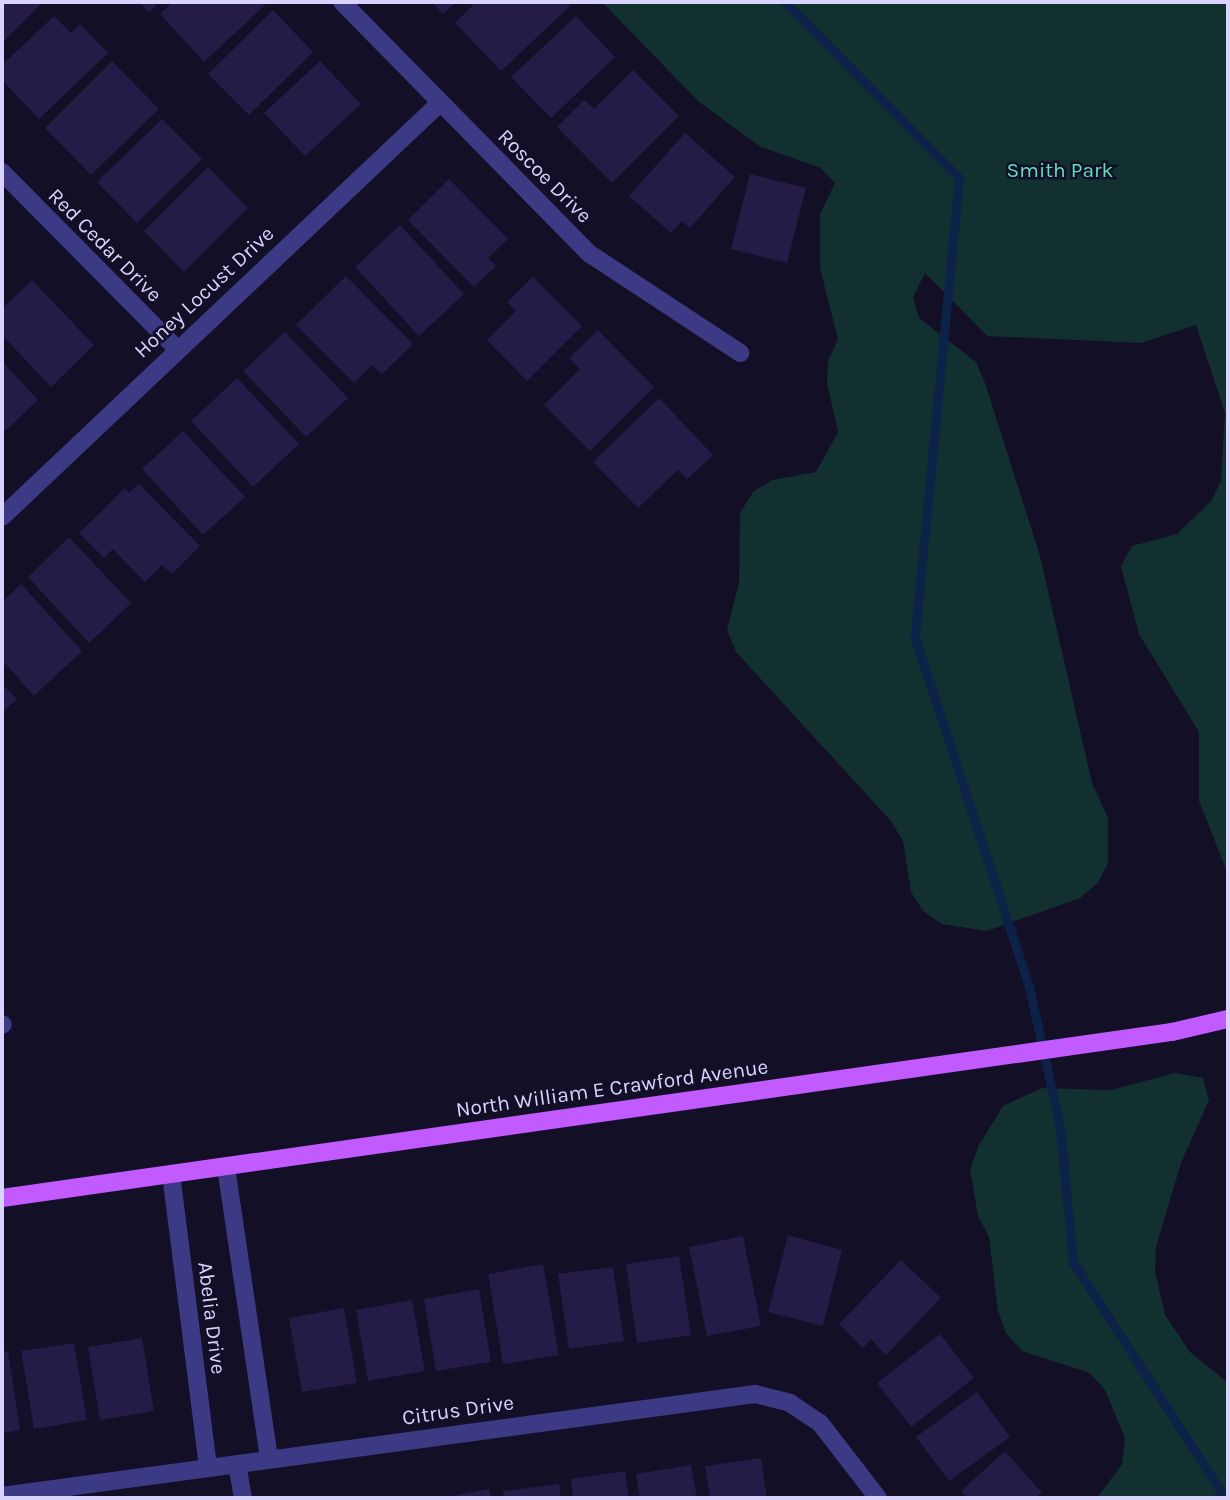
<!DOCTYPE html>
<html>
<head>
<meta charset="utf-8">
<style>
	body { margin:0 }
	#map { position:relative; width:1230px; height:1500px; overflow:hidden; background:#130f26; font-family:Karla,sans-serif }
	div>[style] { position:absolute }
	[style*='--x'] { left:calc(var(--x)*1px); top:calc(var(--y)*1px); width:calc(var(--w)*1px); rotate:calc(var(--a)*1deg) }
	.green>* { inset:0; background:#12302f }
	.stream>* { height:9px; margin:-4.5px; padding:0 4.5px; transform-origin:4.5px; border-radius:4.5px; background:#0c2248 }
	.building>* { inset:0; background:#241b47 }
	.lane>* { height:18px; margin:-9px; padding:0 9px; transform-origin:9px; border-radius:9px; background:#3d3a85 }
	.street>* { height:18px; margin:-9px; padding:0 9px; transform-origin:9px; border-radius:9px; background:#3d3a85 }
	.primary>* { height:18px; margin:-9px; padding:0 9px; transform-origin:9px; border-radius:9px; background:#c25bff }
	span { translate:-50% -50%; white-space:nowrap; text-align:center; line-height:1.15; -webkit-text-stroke:5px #130f26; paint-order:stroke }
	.park-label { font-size:21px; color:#5fe0c0 }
	.street-label { font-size:21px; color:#d9d4ff }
	.frame { position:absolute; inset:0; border:4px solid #d9d4ff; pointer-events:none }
</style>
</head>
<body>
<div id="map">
	<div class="green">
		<div style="clip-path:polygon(602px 2px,1228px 2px,1228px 874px,1199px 801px,1199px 732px,1139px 634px,1121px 566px,1132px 546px,1177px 534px,1211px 501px,1221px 481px,1225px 413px,1196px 325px,1141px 343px,987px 336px,925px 273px,913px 297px,919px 318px,976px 362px,985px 383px,1040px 556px,1092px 783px,1108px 818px,1108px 863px,1098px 883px,1080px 898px,987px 931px,942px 924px,923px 911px,911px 892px,903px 841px,891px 821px,736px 652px,727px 630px,739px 583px,740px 513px,753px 492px,772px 480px,816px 472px,838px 432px,827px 383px,828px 361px,838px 339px,820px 268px,820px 214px,835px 183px,821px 168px,761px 147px,699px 102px)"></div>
		<div style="clip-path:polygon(1175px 1073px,1203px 1078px,1209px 1100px,1181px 1163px,1156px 1247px,1155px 1271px,1165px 1315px,1190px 1352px,1228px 1383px,1228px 1498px,1097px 1498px,1122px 1464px,1125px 1438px,1105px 1390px,1090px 1373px,1022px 1351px,1006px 1333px,998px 1311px,989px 1237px,978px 1216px,970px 1169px,979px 1145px,1003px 1106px,1042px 1088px,1111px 1090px)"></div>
	</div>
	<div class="stream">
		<div style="--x:785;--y:2;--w:247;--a:45.3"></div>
		<div style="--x:959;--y:178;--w:462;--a:95.5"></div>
		<div style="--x:915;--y:638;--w:367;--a:71.9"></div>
		<div style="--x:1029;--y:987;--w:143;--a:77.5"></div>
		<div style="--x:1060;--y:1127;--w:136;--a:84.5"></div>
		<div style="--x:1073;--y:1262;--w:281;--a:57.2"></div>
	</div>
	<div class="building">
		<div style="clip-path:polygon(2px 2px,43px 2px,2px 43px)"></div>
		<div style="clip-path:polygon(139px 2px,159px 2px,149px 12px)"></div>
		<div style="clip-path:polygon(173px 2px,262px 2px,265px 5px,204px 62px,160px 14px)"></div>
		<div style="clip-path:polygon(432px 2px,456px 2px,443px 14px)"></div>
		<div style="clip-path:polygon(476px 2px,566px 2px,570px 6px,501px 71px,455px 23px)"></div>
		<div style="clip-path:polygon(273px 10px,313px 52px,249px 115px,208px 74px)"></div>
		<div style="clip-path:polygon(54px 16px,71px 33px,80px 24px,108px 53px,39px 119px,2px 80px,2px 65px)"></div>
		<div style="clip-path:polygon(576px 16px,615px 57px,551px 118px,511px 77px)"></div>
		<div style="clip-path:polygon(112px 61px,159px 109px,91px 175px,45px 128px)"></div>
		<div style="clip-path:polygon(320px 61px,361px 104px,305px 156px,264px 113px)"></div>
		<div style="clip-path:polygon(633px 70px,679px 116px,612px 183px,557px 127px,584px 100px,594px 109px)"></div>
		<div style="clip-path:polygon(162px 119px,202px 159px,137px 223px,97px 182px)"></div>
		<div style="clip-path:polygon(685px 133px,735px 177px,690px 228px,682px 221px,671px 233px,629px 196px)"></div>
		<div style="clip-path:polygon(208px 167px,248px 208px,184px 272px,144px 231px)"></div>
		<div style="clip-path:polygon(750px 174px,806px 188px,787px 263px,731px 249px)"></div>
		<div style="clip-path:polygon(449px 179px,508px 239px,488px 258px,496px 266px,474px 287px,408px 220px)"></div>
		<div style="clip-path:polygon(400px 225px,464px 294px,419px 336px,355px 267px)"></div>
		<div style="clip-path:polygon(346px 276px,413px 344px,382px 374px,372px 365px,354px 383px,296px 325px)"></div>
		<div style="clip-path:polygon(533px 277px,582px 326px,527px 381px,487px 340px,516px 311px,507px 302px)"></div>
		<div style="clip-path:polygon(32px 280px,94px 345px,51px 387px,2px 335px,2px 309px)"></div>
		<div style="clip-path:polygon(598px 330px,654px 387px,590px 451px,544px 405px,580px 369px,569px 358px)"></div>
		<div style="clip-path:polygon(285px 332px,348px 398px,306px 437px,243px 371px)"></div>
		<div style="clip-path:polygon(2px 361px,38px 400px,2px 434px)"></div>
		<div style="clip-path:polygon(237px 378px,299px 444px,253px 487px,191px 421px)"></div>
		<div style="clip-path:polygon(659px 398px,713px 455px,687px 479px,678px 470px,638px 508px,593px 462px)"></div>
		<div style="clip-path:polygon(183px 431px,245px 497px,203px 535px,142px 469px)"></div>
		<div style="clip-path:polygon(139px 484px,200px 546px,172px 574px,162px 565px,145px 582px,113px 549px,104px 558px,79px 533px,125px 488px,129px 493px)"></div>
		<div style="clip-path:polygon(69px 537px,131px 603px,89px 643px,28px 577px)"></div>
		<div style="clip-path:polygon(21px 584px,82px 651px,34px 696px,2px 660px,2px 602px)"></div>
		<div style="clip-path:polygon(2px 684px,17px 699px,2px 713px)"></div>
		<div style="clip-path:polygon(788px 1235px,842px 1250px,823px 1326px,768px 1312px)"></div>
		<div style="clip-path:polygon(743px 1236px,761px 1326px,707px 1336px,689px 1247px)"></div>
		<div style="clip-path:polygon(679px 1256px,691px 1335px,637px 1343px,626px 1264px)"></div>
		<div style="clip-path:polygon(901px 1260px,941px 1298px,886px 1355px,871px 1339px,863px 1348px,839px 1324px)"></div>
		<div style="clip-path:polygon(543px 1264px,559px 1355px,503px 1364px,488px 1274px)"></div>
		<div style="clip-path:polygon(613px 1267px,624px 1341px,569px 1349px,558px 1274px)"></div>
		<div style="clip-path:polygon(479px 1289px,491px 1362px,436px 1371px,424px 1299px)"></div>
		<div style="clip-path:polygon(412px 1300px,425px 1371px,368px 1381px,356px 1310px)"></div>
		<div style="clip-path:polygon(344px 1308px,357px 1383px,302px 1392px,289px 1318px)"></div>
		<div style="clip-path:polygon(940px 1334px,974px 1378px,911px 1427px,877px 1383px)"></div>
		<div style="clip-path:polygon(142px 1338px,154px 1411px,100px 1420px,88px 1347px)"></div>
		<div style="clip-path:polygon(74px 1343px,87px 1420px,34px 1429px,21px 1351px)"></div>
		<div style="clip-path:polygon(8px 1351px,20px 1430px,2px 1433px,2px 1352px)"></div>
		<div style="clip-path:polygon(977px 1392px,1010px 1437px,949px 1481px,916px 1437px)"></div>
		<div style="clip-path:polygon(1005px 1451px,1042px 1493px,1036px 1498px,967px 1498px,961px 1491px)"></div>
		<div style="clip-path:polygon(761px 1458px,767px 1498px,710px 1498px,705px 1466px)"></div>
		<div style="clip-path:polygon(691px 1465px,697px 1498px,640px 1498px,636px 1474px)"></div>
		<div style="clip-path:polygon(625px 1471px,629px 1498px,573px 1498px,571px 1479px)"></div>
		<div style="clip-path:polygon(559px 1484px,561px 1498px,504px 1498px,503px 1491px)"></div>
		<div style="clip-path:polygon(489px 1489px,491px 1498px,446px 1498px,446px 1497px)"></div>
	</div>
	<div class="lane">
		<div style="--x:2;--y:1025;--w:1;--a:-45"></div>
	</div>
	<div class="street">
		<div style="--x:342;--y:2;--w:354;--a:45.5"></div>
		<div style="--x:590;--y:254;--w:180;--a:33.4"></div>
		<div style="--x:2;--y:172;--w:249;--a:45.3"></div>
		<div style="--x:2;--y:517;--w:603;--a:-43.39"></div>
		<div style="--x:226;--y:1167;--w:295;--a:81.6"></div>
		<div style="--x:171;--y:1174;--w:296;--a:82.8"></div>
		<div style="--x:237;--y:1464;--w:35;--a:80"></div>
		<div style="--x:2;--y:1496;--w:760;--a:-7.71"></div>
		<div style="--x:755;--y:1394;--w:36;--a:14"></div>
		<div style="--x:790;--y:1403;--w:36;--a:34"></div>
		<div style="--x:820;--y:1423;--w:95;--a:52.3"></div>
	</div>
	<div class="primary">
		<div style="--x:2;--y:1198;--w:1182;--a:-8.08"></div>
		<div style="--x:1172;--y:1032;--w:57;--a:-13.1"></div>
	</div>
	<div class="park-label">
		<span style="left:1060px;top:170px">Smith Park</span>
	</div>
	<div class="street-label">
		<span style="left:545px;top:176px;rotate:45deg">Roscoe Drive</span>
		<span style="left:105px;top:245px;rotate:45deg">Red Cedar Drive</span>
		<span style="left:204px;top:292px;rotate:-43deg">Honey Locust Drive</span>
		<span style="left:612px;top:1088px;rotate:-8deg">North William E Crawford Avenue</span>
		<span style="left:212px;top:1318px;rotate:83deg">Abelia Drive</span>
		<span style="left:458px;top:1410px;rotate:-8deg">Citrus Drive</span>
	</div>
	<div class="frame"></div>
</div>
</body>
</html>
